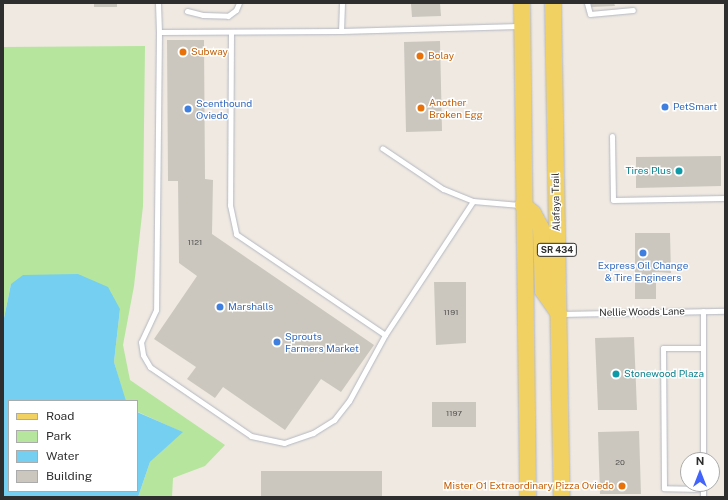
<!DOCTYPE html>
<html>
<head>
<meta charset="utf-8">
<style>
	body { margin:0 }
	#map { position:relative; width:728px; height:500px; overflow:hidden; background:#efe9e1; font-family:"Public Sans",sans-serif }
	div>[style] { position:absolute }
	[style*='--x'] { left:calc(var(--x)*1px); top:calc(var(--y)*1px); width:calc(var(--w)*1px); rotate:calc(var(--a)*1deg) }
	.green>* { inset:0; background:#b6e59e }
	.water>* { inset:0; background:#75cff0 }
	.building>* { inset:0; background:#cbc7bf }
	.roads { filter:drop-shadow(0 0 1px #b4b7c1) drop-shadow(0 0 1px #b4b7c1) }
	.service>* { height:5px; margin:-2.5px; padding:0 2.5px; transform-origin:2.5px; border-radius:2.5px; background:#fff }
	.primary>* { height:16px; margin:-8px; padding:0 8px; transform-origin:8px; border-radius:8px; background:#f2d163 }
	.dots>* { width:11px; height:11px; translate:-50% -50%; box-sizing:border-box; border:2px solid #fff; border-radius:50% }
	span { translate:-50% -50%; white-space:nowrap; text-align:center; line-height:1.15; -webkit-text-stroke:3px #fff; paint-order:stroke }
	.number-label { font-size:8px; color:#555452 }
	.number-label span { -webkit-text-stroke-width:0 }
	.shield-label span { padding:1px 3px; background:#fff; border:1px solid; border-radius:3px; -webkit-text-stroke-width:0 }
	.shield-label { font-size:9px; color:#2e2e2e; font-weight:700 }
	.food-label { font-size:10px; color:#c56008 }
	.left { translate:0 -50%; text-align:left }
	.right { translate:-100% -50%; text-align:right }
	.shop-label { font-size:10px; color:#366cbe }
	.culture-label { font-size:10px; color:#0d838f }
	.street-label { font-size:10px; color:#2e2e2e }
	.frame { position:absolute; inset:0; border:4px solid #2e2e2e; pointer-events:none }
	.legend { position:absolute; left:8px; top:400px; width:130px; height:92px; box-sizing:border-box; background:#fff; border:1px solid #ababab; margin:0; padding:5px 7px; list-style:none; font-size:12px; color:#2e2e2e }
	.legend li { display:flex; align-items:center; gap:8px; height:20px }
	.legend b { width:20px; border:1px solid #ababab }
	.north { position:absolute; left:680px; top:452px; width:40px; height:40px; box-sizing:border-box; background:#fff; border:1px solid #ababab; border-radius:50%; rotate:0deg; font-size:11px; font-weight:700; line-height:16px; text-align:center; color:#2e2e2e }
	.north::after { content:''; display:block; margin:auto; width:14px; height:18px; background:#4264fb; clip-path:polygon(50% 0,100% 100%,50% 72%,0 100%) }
</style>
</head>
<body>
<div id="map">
	<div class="green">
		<div style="clip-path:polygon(145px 46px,143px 206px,134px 286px,123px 345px,130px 380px,225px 445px,205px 466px,173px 478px,172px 497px,138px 497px,150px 462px,182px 432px,138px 412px,137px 401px,125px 400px,114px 362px,120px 309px,11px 284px,3px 323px,3px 47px)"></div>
	</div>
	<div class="water">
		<div style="clip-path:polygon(78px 274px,108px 287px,120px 309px,114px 362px,126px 401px,9px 401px,9px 491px,137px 491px,137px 412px,183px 432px,150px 462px,138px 497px,3px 497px,3px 323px,11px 284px,23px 275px)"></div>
	</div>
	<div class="building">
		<div style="clip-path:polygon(94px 3px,117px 3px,117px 7px,94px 7px)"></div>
		<div style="clip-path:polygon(440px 3px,441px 16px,412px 17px,411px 4px)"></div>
		<div style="clip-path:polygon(591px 3px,614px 3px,615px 6px,591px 7px)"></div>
		<div style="clip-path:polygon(167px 40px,204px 40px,205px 179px,213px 180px,212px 234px,374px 345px,341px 392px,321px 379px,285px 430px,223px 387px,215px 398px,187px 379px,196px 367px,154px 339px,197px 276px,179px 263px,178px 181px,168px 181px)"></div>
		<div style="clip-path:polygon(440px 41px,442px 131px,406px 132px,404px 42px)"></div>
		<div style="clip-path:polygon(721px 156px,721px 186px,636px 188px,636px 157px)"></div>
		<div style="clip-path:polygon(635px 233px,670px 233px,671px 273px,656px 272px,656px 299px,635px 299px)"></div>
		<div style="clip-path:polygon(434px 282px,466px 282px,466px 343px,436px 345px)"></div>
		<div style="clip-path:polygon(634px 337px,637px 410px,598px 410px,595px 338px)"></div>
		<div style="clip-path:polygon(432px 402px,476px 402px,476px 427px,432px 427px)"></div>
		<div style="clip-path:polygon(639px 431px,641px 494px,600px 494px,598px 432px)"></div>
		<div style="clip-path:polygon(261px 471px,382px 471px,382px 497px,261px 497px)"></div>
	</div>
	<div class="roads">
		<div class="service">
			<div style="--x:158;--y:3;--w:29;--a:88"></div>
			<div style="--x:159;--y:32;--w:182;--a:-0.3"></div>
			<div style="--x:342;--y:3;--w:28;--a:92"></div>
			<div style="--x:341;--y:31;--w:178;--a:-1.6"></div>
			<div style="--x:587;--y:3;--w:11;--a:75"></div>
			<div style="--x:590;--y:14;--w:43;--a:-5.3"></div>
			<div style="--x:187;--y:11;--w:16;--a:14"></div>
			<div style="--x:203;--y:15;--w:25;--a:2"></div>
			<div style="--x:228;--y:16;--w:10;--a:-37"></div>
			<div style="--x:236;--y:10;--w:8;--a:-67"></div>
			<div style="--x:159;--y:32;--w:278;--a:90.6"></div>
			<div style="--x:156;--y:310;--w:35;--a:115"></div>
			<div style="--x:141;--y:342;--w:13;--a:81"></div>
			<div style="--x:143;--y:355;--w:14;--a:60"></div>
			<div style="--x:150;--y:367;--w:122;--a:34.3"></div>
			<div style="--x:251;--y:436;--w:34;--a:12"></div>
			<div style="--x:284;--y:443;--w:31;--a:-19"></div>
			<div style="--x:313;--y:433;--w:25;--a:-32"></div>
			<div style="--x:334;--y:420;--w:24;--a:-52"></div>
			<div style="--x:349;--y:401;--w:75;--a:-61.4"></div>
			<div style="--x:231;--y:32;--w:173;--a:90.3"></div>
			<div style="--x:230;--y:205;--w:30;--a:78"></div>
			<div style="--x:236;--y:234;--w:180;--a:34.1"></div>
			<div style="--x:385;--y:335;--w:160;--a:-56.7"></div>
			<div style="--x:473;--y:201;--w:32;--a:-158"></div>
			<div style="--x:443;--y:189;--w:73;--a:-146.1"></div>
			<div style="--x:612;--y:136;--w:64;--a:89.1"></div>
			<div style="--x:613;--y:200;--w:112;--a:-1"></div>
			<div style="--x:473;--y:201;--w:47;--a:4.9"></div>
			<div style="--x:562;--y:314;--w:163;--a:-1.1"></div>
			<div style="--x:703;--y:460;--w:149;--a:-90"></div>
			<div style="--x:703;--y:489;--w:39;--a:-179"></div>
			<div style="--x:664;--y:488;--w:140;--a:-90.4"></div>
			<div style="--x:663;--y:348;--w:40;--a:0"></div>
			<div style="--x:703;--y:497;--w:13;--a:-90"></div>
		</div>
		<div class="primary">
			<div style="--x:522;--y:3;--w:494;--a:89.3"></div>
			<div style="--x:553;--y:3;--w:494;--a:89"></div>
			<div style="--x:523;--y:205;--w:13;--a:39"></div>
			<div style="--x:533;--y:213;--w:17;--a:62"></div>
			<div style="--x:541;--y:228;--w:63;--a:88.2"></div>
			<div style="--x:543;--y:291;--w:28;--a:55"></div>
		</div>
	</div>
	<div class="dots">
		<div style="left:183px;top:52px;background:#e8710a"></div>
		<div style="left:420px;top:56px;background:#e8710a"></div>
		<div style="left:665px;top:107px;background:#3f7fe0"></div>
		<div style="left:421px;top:108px;background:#e8710a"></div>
		<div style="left:188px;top:109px;background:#3f7fe0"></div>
		<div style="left:679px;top:171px;background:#0f9aa8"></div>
		<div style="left:643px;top:253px;background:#3f7fe0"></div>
		<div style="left:220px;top:307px;background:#3f7fe0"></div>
		<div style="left:277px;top:342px;background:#3f7fe0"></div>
		<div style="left:616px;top:374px;background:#0f9aa8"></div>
		<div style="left:622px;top:486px;background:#e8710a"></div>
	</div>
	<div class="number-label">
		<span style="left:195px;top:243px">1121</span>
		<span style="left:451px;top:313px">1191</span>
		<span style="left:454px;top:414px">1197</span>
		<span style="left:620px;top:463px">20</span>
	</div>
	<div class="shield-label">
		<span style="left:557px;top:250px">SR 434</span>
	</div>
	<div class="food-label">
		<span class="left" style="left:191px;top:52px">Subway</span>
		<span class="left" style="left:428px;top:56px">Bolay</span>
		<span class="left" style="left:429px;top:108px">Another<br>Broken Egg</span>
		<span class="right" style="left:614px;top:486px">Mister O1 Extraordinary Pizza Oviedo</span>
	</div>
	<div class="shop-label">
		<span class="left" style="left:196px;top:109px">Scenthound<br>Oviedo</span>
		<span class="left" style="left:673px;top:107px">PetSmart</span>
		<span style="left:643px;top:271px">Express Oil Change<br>&amp; Tire Engineers</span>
		<span class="left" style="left:228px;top:307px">Marshalls</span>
		<span class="left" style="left:285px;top:342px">Sprouts<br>Farmers Market</span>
	</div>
	<div class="culture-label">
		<span class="right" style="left:671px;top:171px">Tires Plus</span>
		<span class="left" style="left:624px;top:374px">Stonewood Plaza</span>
	</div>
	<div class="street-label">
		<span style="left:556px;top:202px;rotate:-91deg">Alafaya Trail</span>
		<span style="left:642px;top:312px;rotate:-1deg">Nellie Woods Lane</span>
	</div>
	<div class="frame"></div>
	<ul class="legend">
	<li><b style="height:5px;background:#f2d163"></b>Road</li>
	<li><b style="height:11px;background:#b6e59e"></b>Park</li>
	<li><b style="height:11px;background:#75cff0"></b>Water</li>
	<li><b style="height:11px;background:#cbc7bf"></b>Building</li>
	</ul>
	<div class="north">N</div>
</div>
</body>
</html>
